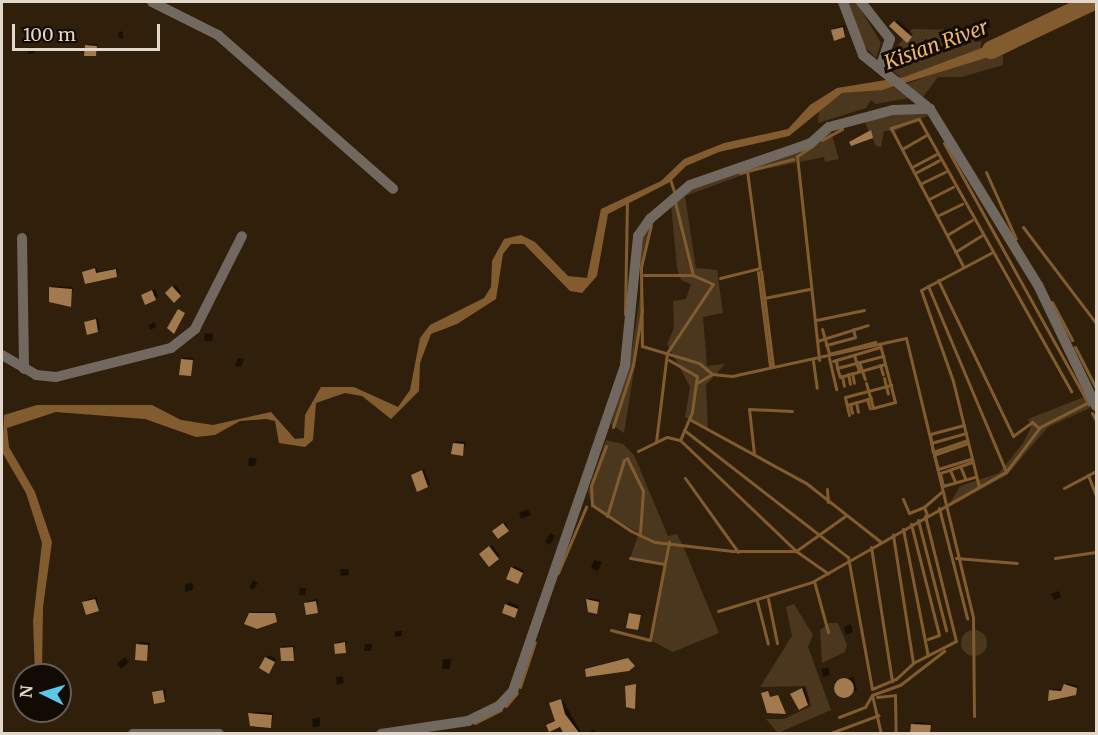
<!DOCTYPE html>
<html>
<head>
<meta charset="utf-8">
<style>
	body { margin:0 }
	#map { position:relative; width:1098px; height:735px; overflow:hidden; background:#301f0b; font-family:Merriweather,serif }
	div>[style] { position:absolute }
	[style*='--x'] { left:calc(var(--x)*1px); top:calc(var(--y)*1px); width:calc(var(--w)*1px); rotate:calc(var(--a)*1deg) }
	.green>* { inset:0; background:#4b371e }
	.round { border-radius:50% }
	.water>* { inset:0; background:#825c2f }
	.shadow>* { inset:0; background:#0007 }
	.stream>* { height:3px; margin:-1.5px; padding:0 1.5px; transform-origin:1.5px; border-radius:1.5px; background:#825c2f }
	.river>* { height:18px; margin:-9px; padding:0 9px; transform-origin:9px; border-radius:9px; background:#825c2f }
	.building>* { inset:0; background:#a27a4d }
	.minor>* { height:10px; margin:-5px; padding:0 5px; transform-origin:5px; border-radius:5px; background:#71685f }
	span { translate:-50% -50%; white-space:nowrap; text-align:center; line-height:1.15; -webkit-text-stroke:6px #120b04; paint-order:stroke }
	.water-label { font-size:20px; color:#efb570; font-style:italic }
	.frame { position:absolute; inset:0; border:3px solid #e2d7cb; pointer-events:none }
	.north { position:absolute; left:12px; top:663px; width:60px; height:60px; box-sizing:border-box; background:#120b04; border:2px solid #655d54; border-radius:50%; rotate:275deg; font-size:16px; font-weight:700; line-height:24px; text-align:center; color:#e2d7cb }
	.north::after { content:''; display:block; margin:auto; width:21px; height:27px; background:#5bc8e7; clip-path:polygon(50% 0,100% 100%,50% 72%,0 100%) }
	.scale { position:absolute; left:12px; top:24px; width:148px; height:27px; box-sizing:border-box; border:3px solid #e2d7cb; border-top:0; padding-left:8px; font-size:18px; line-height:21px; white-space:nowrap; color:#e2d7cb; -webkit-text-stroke:4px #120b04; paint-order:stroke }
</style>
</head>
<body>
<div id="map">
	<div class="green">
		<div style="clip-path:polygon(847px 2px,856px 2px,881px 43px,876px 58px,861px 43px)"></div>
		<div style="clip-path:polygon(912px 29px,963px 30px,975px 42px,982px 41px,980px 50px,901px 78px,883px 62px)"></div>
		<div style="clip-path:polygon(1003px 49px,1003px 65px,962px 77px,938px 77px,923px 97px,906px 84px)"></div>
		<div style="clip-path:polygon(894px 87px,909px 98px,876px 104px,871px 100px,866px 108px,818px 123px,819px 108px,843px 93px)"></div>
		<div style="clip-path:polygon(879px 109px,931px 114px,895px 131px,884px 131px,881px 147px,876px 146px,865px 123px)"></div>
		<div style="clip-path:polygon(830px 129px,839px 159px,825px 162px,824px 157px,751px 172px,685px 196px,696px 268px,717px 270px,723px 313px,703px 317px,707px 366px,725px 364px,706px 385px,708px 430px,685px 417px,690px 387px,667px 344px,674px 328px,673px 301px,686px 299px,691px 284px,681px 280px,677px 268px,671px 204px,690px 187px)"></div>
		<div style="clip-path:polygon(652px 223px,641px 267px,644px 307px,624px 433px,611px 424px,630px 362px,640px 296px,640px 236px)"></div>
		<div style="clip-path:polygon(1084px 397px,1090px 408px,1048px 427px,1007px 475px,947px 508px,960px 486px,999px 473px,1023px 443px,1031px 428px,1028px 419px)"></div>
		<div style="clip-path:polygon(606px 440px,623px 444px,634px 455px,668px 536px,677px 534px,684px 548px,719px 633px,673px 652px,650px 640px,664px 564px,630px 558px,639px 533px,592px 505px,588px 491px)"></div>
		<div style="clip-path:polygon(794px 604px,813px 635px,808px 647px,831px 710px,778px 733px,766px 719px,784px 719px,811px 706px,806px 686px,760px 687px,792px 636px,786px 607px)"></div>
		<div style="clip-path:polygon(829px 623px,838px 623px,847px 645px,845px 652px,822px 663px,820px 630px)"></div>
		<div class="round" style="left:961px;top:630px;width:26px;height:26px"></div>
	</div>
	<div class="water">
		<div style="clip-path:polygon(1011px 37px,1012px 43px,992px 56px,882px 90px,842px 93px,789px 136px,719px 152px,686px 166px,670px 182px,608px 214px,597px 276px,582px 293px,570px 291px,524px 244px,511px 244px,503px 254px,496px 299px,457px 324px,431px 334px,420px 363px,419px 391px,391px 419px,362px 396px,345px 393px,316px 403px,313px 440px,305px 447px,279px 443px,275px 421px,266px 419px,240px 421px,215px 435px,196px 437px,145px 419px,56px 412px,7px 428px,9px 447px,35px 492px,52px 542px,43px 607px,42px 675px,35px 675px,33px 621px,42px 543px,26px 493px,2px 452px,4px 415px,37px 405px,152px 405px,181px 420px,213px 425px,271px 412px,295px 439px,304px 438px,305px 415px,321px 387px,354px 387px,398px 407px,410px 390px,420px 338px,430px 325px,484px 298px,491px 287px,492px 261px,504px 239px,521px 235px,535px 242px,568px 276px,587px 278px,601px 209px,661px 181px,684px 159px,724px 143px,788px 129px,810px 105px,837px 88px,904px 77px)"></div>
	</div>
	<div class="shadow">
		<div style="clip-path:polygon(897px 20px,913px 34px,907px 41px,892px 26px)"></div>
		<div style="clip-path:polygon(845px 25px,845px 36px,833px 30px,835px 28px)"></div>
		<div style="clip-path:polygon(119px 31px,123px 32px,123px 39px,118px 38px)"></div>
		<div style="clip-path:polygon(98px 44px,96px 55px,86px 46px,88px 44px)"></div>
		<div style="clip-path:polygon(34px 47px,35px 53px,28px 54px,27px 48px)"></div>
		<div style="clip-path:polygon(96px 267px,98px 272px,117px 268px,118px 274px,83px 272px)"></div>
		<div style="clip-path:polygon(175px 285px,182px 293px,174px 301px,167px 293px)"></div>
		<div style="clip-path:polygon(53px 286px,73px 287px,70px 306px,51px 288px)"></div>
		<div style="clip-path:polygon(155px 289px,158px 296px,146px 303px,142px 295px)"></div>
		<div style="clip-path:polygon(98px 318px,100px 328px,98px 331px,86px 322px)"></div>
		<div style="clip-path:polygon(155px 322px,156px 327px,150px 330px,148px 325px)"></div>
		<div style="clip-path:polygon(205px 333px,213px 334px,212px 341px,204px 341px)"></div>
		<div style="clip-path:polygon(185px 357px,194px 358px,190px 375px,182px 359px)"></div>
		<div style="clip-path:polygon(238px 358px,244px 359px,241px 367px,235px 366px)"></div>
		<div style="clip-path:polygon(456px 441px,466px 442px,462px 454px,454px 443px)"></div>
		<div style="clip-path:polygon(249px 458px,257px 458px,255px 466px,248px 466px)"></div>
		<div style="clip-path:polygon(424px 469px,430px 484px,428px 486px,412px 475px)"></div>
		<div style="clip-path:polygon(528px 509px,531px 515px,521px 519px,519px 513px)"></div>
		<div style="clip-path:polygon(506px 522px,508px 530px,497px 529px)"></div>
		<div style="clip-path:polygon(550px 533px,555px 536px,550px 545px,545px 542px)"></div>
		<div style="clip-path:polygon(492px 545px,500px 556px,489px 565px,483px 552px)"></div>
		<div style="clip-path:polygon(594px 560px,602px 562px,598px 571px,591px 568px)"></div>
		<div style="clip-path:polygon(515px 566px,524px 571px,517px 583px,512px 568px)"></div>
		<div style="clip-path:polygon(341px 569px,349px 569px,349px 575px,340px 576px)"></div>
		<div style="clip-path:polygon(254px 580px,258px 583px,253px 590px,249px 587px)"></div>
		<div style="clip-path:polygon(193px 583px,193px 590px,185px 592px,185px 584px)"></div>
		<div style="clip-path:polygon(300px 588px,306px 588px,305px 595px,299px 595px)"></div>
		<div style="clip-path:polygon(1059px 591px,1061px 597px,1054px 600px,1051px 594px)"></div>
		<div style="clip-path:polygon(97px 597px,98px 610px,84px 602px,86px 600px)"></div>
		<div style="clip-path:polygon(589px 598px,600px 600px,597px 612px,588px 599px)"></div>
		<div style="clip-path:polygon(318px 599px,317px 612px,306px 603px,308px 601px)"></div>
		<div style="clip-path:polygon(509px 602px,519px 606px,515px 616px,506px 605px)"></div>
		<div style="clip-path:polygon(276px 612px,276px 620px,250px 614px,252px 612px)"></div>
		<div style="clip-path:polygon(630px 613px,642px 614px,637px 629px)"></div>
		<div style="clip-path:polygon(851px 624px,853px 632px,846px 635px,844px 627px)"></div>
		<div style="clip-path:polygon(395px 631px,402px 631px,402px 636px,395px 637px)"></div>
		<div style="clip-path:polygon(347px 641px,345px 652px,335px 644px,338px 642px)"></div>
		<div style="clip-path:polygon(140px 642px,150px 643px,146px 660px,138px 644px)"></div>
		<div style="clip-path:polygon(372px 644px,371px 651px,364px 651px,365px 644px)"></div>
		<div style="clip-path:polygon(284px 646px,295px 646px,293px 659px,282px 649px)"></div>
		<div style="clip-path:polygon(268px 655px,276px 659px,271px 670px,261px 668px)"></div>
		<div style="clip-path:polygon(125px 657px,129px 662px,121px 669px,117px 664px)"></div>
		<div style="clip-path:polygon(443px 659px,451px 659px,450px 669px,442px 669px)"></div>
		<div style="clip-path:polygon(828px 667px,830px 675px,823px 677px,821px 669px)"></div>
		<div style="clip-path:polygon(342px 676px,344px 683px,337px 685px,336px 677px)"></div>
		<div style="clip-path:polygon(853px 677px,857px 690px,838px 695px,834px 682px)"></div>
		<div style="clip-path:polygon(1067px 683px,1078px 686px,1075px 694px,1050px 699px,1052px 689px,1063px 689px)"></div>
		<div style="clip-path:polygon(804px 687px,809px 702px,807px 704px,794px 693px)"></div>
		<div style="clip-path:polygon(165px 689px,166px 698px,164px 700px,154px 693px)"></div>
		<div style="clip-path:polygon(562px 699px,582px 734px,547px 725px,556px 720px,551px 703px)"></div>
		<div style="clip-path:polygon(252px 712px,273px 713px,272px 724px,270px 727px)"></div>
		<div style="clip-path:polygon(320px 717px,320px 726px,313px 727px,312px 719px)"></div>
		<div style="clip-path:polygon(915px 722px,932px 724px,931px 734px,911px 734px)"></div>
		<div style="clip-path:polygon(594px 729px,597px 734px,587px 734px)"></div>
	</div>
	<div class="stream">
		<div style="--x:822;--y:140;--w:23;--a:-29"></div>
		<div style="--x:944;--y:143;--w:299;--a:61"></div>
		<div style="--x:811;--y:147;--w:17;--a:147"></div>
		<div style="--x:797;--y:156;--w:205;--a:83.8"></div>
		<div style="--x:902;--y:149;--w:28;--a:-30"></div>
		<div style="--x:912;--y:167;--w:27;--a:-28"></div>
		<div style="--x:986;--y:172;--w:73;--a:65.9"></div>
		<div style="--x:740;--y:173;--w:55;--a:-14.8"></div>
		<div style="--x:915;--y:173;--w:27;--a:-28"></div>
		<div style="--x:670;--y:179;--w:16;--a:72"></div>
		<div style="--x:920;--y:184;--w:28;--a:-26"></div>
		<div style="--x:929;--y:199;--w:27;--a:-27"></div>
		<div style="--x:937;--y:216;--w:28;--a:-26"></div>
		<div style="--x:651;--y:225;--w:43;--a:103.4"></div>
		<div style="--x:641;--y:267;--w:79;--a:89.3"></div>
		<div style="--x:642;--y:346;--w:59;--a:16.6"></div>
		<div style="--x:699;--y:363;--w:17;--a:40"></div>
		<div style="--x:712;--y:374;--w:20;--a:6"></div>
		<div style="--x:732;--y:376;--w:178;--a:-12.3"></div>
		<div style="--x:906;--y:338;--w:288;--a:76.5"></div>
		<div style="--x:973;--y:618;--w:98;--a:89.4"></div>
		<div style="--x:1023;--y:227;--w:121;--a:52.8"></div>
		<div style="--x:947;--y:235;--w:29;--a:-31"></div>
		<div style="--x:955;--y:252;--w:31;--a:-32"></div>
		<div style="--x:963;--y:266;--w:156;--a:-117.6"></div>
		<div style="--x:891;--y:128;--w:29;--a:-18"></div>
		<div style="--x:919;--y:119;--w:312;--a:60.8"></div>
		<div style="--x:761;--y:271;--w:96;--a:82.8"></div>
		<div style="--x:758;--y:272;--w:95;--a:82.7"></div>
		<div style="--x:644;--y:275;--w:49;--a:0"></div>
		<div style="--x:720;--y:278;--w:41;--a:-14"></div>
		<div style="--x:760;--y:268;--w:98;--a:-97.6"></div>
		<div style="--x:938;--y:280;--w:173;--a:64.3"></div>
		<div style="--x:1013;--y:436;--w:24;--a:-36"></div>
		<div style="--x:1032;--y:422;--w:9;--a:41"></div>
		<div style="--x:928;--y:286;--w:202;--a:67.2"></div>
		<div style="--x:764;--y:298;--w:46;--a:-11.3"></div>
		<div style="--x:1052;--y:302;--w:43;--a:62.2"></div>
		<div style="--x:625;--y:314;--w:112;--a:-89"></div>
		<div style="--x:816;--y:320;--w:49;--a:-11.8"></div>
		<div style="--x:822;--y:329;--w:26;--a:74"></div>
		<div style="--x:829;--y:354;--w:48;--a:-14.6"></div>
		<div style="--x:817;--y:341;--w:53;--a:-17.4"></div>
		<div style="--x:826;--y:345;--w:30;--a:-15"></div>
		<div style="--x:855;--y:337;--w:8;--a:-104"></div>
		<div style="--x:1075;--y:347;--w:46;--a:62.9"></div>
		<div style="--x:854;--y:355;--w:17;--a:73"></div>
		<div style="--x:829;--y:358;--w:32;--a:77"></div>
		<div style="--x:669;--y:360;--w:32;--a:30"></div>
		<div style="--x:697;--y:376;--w:36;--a:98"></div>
		<div style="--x:692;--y:412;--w:30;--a:113"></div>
		<div style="--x:836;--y:360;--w:8;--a:83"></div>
		<div style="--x:837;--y:368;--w:48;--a:-14.6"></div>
		<div style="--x:813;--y:361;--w:27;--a:82"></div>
		<div style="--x:833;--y:361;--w:49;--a:-16.6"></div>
		<div style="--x:859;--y:362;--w:18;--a:71"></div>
		<div style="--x:880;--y:365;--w:10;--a:73"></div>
		<div style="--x:837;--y:368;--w:9;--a:72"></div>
		<div style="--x:840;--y:377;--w:47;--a:-16.1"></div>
		<div style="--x:852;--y:373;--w:10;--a:79"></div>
		<div style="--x:848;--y:374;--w:10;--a:79"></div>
		<div style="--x:842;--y:376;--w:10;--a:79"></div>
		<div style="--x:884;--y:378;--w:16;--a:76"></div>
		<div style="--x:697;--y:383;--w:17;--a:-31"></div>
		<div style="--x:866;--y:383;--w:26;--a:74"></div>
		<div style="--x:873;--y:408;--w:23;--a:-15"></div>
		<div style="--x:895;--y:402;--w:59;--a:-104.7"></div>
		<div style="--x:867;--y:399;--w:10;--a:73"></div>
		<div style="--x:856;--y:402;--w:10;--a:79"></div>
		<div style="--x:850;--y:404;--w:9;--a:77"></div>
		<div style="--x:847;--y:405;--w:25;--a:-16"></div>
		<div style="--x:1092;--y:413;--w:8;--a:60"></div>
		<div style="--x:849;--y:415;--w:18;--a:-103"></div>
		<div style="--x:845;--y:397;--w:48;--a:-14.6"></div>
		<div style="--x:689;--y:419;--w:133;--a:28.7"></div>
		<div style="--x:806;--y:483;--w:95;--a:38.2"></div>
		<div style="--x:964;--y:425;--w:35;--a:165"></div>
		<div style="--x:930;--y:434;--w:18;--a:81"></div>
		<div style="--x:933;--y:452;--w:36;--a:-19"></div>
		<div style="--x:613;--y:427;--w:65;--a:-72.1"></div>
		<div style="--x:633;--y:365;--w:56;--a:-80.7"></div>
		<div style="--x:684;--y:430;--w:207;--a:37.8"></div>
		<div style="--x:848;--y:557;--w:134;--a:79.7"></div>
		<div style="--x:872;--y:689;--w:26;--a:-23"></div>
		<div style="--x:896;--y:679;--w:23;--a:-43"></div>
		<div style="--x:913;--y:663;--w:130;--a:-98.9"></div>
		<div style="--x:656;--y:442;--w:90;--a:-83"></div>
		<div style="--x:667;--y:353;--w:83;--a:-56.3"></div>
		<div style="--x:713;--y:284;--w:22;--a:-156"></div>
		<div style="--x:693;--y:275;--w:75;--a:-103.9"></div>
		<div style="--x:931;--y:443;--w:36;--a:-16"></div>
		<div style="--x:968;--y:443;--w:36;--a:161"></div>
		<div style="--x:934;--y:455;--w:15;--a:74"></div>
		<div style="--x:938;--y:469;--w:34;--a:-17"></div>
		<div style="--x:606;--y:446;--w:43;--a:110.6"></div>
		<div style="--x:591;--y:486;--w:19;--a:87"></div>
		<div style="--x:592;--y:505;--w:47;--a:33.7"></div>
		<div style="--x:631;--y:531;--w:26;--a:25"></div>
		<div style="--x:655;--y:542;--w:78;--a:6.7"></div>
		<div style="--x:732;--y:551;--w:64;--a:0"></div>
		<div style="--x:796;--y:551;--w:39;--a:35"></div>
		<div style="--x:638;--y:451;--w:32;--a:-26"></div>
		<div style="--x:667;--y:437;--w:13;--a:13"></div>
		<div style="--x:680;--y:440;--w:161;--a:43.7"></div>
		<div style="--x:796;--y:551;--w:60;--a:-35.5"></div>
		<div style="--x:754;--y:454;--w:45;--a:-96.3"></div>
		<div style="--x:749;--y:409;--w:43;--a:2.7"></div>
		<div style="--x:627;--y:458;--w:37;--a:64"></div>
		<div style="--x:643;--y:491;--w:42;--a:94.1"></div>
		<div style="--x:972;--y:462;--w:34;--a:161"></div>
		<div style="--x:940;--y:473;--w:13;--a:77"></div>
		<div style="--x:943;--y:486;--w:33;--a:-16"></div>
		<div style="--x:960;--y:466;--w:13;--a:67"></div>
		<div style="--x:950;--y:470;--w:13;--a:67"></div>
		<div style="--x:1088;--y:475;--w:22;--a:69"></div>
		<div style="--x:685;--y:478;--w:91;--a:54.4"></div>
		<div style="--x:979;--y:487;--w:109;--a:-103.8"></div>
		<div style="--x:953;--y:381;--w:96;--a:-109.4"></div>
		<div style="--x:921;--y:290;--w:79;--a:-27.9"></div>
		<div style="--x:1064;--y:488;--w:36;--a:-28"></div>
		<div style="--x:827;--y:489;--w:13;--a:86"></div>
		<div style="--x:903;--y:499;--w:15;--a:67"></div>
		<div style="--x:909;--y:513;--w:16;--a:-22"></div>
		<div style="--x:924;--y:507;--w:9;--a:69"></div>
		<div style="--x:924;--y:507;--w:23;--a:-41"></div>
		<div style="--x:939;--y:508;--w:114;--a:75.7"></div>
		<div style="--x:607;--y:516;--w:59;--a:-73.1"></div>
		<div style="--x:918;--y:520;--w:114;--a:75.7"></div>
		<div style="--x:911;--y:524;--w:114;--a:75.8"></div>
		<div style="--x:939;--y:635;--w:12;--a:160"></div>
		<div style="--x:903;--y:529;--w:129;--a:78.9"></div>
		<div style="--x:871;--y:547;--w:136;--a:81.1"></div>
		<div style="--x:630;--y:558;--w:35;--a:10"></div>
		<div style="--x:956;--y:558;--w:61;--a:4.7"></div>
		<div style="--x:1055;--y:558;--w:41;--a:-8.3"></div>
		<div style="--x:558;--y:573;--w:72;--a:-67"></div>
		<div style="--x:814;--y:581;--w:53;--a:74.6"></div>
		<div style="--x:768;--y:599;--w:45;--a:78.4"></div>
		<div style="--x:757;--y:601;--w:44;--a:75.7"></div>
		<div style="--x:718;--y:611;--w:98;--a:-17.1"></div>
		<div style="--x:812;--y:582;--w:223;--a:-29.6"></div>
		<div style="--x:1006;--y:472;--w:56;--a:-52.9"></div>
		<div style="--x:1040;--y:427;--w:53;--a:-27.1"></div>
		<div style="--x:611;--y:630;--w:40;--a:14.4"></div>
		<div style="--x:650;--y:640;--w:100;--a:-79"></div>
		<div style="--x:913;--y:663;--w:48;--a:-27.1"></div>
		<div style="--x:956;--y:641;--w:129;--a:-103.9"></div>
		<div style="--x:520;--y:687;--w:47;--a:-71.6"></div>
		<div style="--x:872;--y:695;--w:30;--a:-20"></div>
		<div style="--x:900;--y:685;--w:56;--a:-37.7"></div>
		<div style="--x:872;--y:695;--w:40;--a:77"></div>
		<div style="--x:877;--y:697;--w:18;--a:-6"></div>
		<div style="--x:895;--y:695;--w:39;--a:89"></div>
		<div style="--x:506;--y:706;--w:17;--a:-50"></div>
		<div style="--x:839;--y:717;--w:28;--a:-21"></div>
		<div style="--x:865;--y:707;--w:14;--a:-60"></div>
		<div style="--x:475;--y:723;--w:29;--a:-27"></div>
		<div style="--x:828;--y:734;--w:54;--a:-20.4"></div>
	</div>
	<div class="river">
		<div style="--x:991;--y:50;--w:112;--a:-25.4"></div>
	</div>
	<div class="building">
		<div style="clip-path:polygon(894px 21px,912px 37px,907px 43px,889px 26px)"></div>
		<div style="clip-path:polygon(843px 27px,845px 37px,834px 41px,831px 30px)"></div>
		<div style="clip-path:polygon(85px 45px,97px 46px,96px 56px,84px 56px)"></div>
		<div style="clip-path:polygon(871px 130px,873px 138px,851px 146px,849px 142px)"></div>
		<div style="clip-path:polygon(95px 268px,96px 273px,116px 269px,117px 277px,85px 284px,82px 272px)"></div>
		<div style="clip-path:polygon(172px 286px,181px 296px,174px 303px,165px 293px)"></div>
		<div style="clip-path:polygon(49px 287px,72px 289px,71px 307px,49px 302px)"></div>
		<div style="clip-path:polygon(152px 290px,156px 300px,145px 305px,141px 295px)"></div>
		<div style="clip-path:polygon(178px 309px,185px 313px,174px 334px,167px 328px)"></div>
		<div style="clip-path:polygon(96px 319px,98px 332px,87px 335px,84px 322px)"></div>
		<div style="clip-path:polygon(181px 359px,193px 360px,191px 376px,179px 375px)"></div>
		<div style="clip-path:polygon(453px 443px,464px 444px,463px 456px,451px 454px)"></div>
		<div style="clip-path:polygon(422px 470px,428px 487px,417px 492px,411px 475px)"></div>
		<div style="clip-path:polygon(503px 523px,509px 531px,498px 539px,492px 531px)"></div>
		<div style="clip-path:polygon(489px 546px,499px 559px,489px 567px,479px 554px)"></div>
		<div style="clip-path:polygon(511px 567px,523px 573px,518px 584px,506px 579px)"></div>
		<div style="clip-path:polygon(95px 599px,99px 611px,86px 615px,82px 602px)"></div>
		<div style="clip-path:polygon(586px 599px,599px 602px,597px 614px,588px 612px)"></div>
		<div style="clip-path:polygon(316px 601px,318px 613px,306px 615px,304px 603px)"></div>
		<div style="clip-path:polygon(505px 604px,518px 609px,515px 618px,502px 613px)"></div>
		<div style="clip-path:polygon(249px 613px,275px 613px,277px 622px,257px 629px,244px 624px)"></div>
		<div style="clip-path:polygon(629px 613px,641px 615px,638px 630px,626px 628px)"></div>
		<div style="clip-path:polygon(345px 642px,346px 653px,335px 654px,334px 644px)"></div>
		<div style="clip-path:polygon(136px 644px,148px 645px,147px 661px,135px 660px)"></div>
		<div style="clip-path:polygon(293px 647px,294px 661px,281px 661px,280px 648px)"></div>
		<div style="clip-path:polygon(265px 657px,275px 662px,269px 674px,259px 668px)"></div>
		<div style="clip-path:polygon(628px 658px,635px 666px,629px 671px,586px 677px,585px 669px)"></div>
		<div class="round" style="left:834px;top:678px;width:20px;height:20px"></div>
		<div style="clip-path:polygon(636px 684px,635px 709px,626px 707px,625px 686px)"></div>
		<div style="clip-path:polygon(1064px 684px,1077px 688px,1076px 695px,1048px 701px,1049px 690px,1061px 691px)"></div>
		<div style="clip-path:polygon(802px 688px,808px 705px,799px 710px,790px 694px)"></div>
		<div style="clip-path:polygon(163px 690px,165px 702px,154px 704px,152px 692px)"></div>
		<div style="clip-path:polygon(768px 691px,770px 697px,778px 695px,786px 714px,767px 713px,761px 693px)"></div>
		<div style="clip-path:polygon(561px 699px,565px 714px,580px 734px,564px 734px,560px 727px,549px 732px,546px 725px,555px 721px,549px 703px)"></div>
		<div style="clip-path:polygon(248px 713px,272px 715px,271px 728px,250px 726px)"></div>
		<div style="clip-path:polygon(911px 724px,931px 725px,930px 734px,910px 734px)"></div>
	</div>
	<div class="minor">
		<div style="--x:152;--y:2;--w:74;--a:26.6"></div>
		<div style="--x:218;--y:35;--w:233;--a:41.3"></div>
		<div style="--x:843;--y:2;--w:57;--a:69.3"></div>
		<div style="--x:863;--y:55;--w:86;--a:38.9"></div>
		<div style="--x:930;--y:109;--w:206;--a:58.5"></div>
		<div style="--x:1038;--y:285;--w:134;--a:64.4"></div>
		<div style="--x:861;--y:2;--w:47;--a:51.9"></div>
		<div style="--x:890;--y:39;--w:28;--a:109"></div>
		<div style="--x:22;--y:238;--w:131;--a:89.1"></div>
		<div style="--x:2;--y:355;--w:39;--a:30"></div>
		<div style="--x:36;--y:375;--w:20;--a:6"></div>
		<div style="--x:56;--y:377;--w:119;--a:-14.2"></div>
		<div style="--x:171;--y:348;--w:31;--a:-38"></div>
		<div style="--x:195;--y:329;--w:104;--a:-63.2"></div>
		<div style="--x:133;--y:734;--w:86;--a:0"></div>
		<div style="--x:381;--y:734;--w:88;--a:-8.5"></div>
		<div style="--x:468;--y:721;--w:34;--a:-26"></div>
		<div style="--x:499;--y:706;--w:21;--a:-47"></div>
		<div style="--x:513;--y:691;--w:345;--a:-71"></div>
		<div style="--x:625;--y:365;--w:130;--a:-84.2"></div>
		<div style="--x:638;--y:236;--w:21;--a:-55"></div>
		<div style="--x:650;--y:219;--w:52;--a:-40.4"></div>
		<div style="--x:690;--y:185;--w:128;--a:-19.1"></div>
		<div style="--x:811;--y:143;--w:24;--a:-42"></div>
		<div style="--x:829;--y:127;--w:66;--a:-14.9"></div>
		<div style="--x:893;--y:110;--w:37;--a:-2"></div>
	</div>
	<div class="water-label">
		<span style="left:936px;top:44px;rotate:-20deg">Kisian River</span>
	</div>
	<div class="frame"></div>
	<div class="north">N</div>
	<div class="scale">100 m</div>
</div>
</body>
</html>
